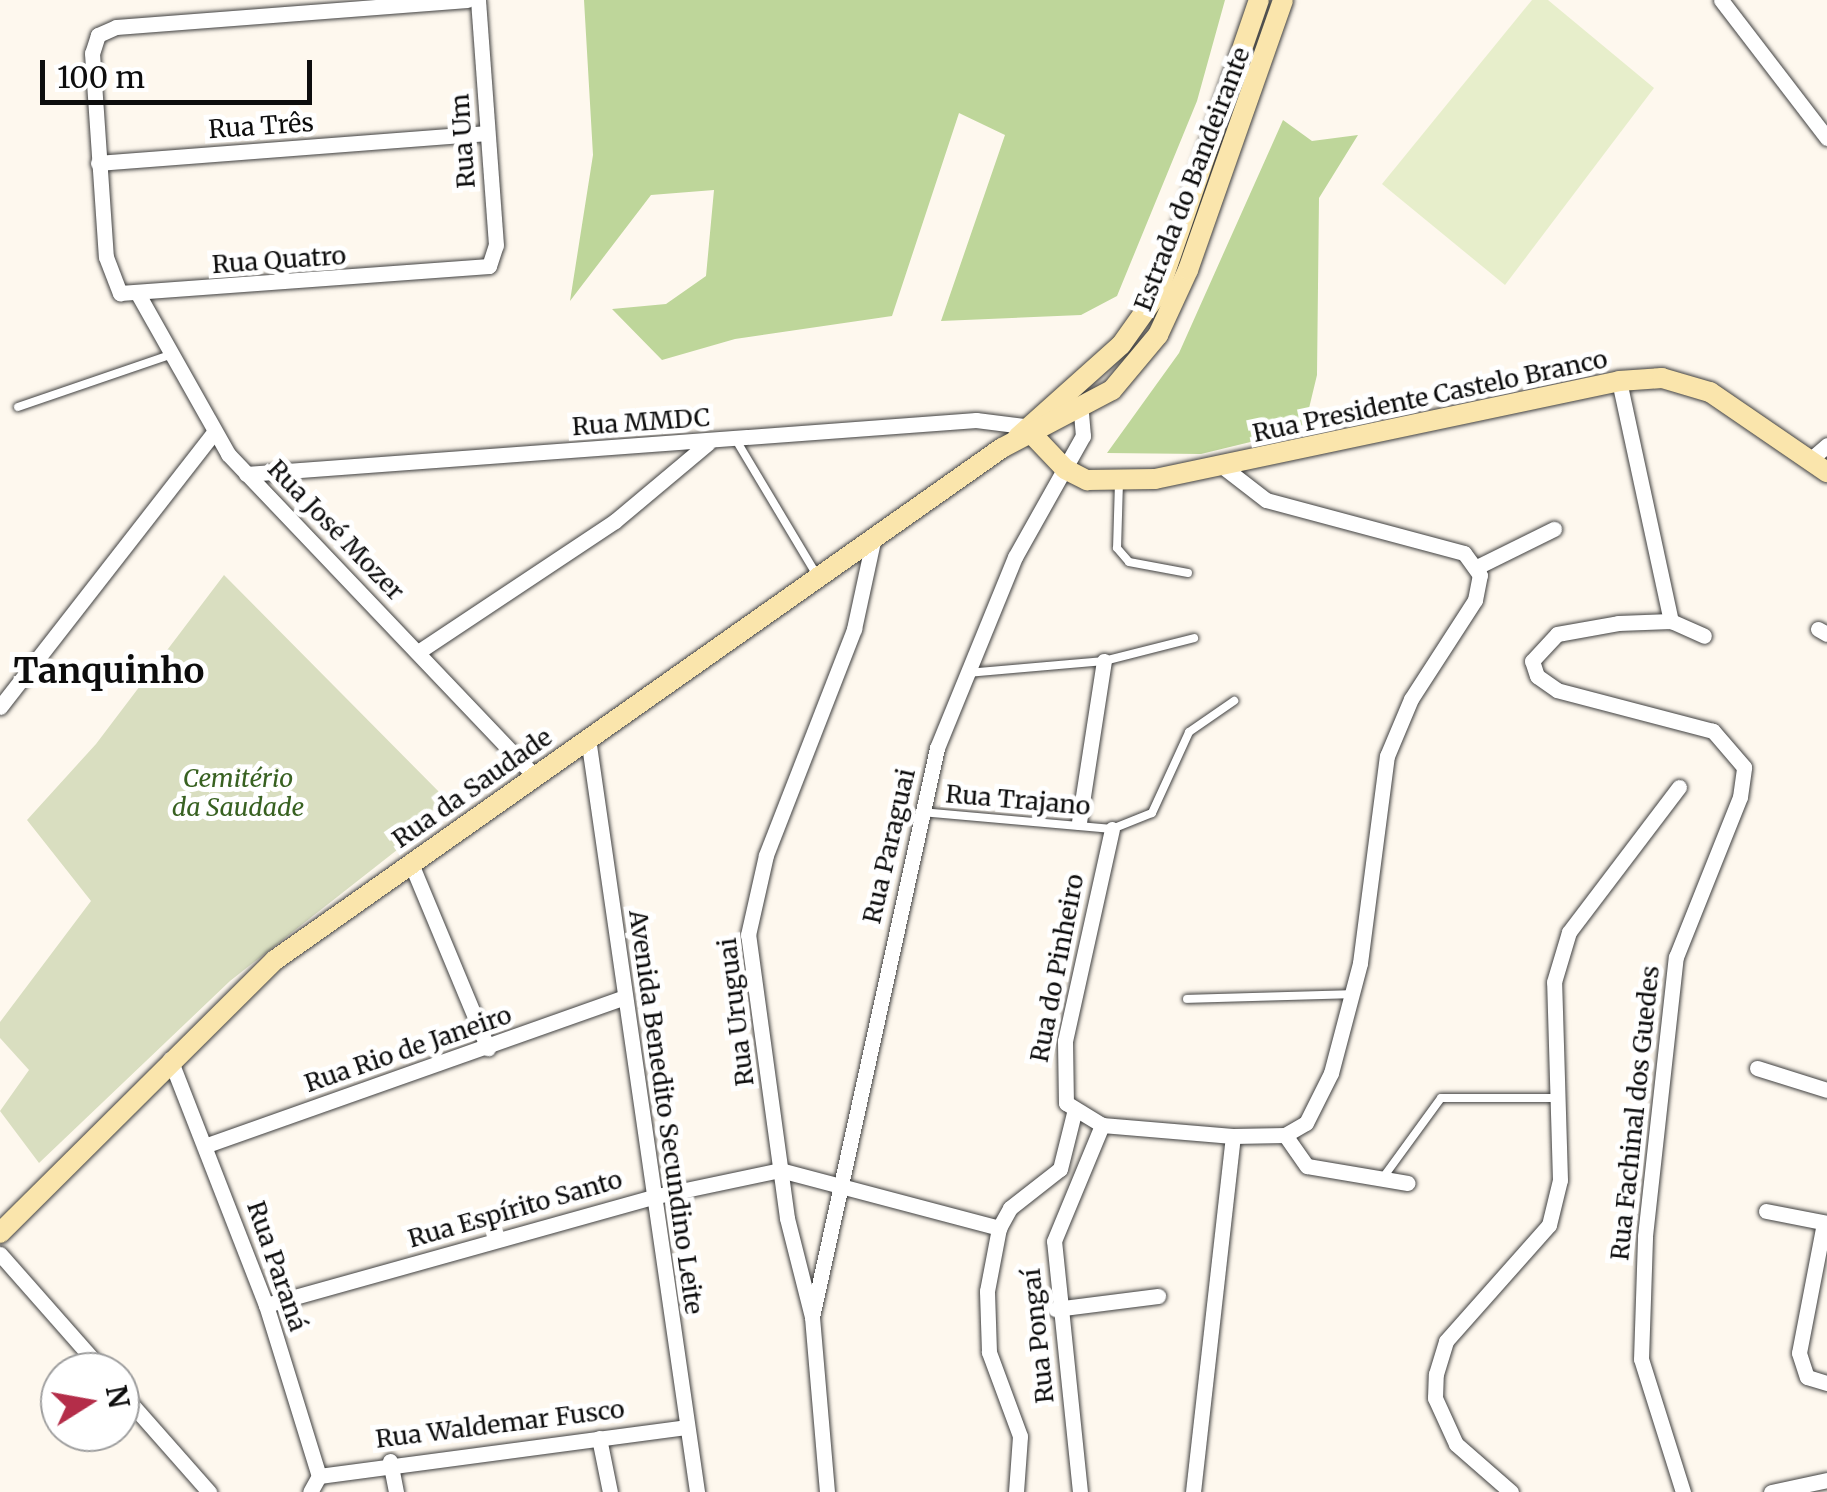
<!DOCTYPE html>
<html>
<head>
<meta charset="utf-8">
<style>
	body { margin:0 }
	#map { position:relative; width:1827px; height:1492px; overflow:hidden; background:#fef8ee; font-family:Merriweather,serif }
	div>[style] { position:absolute }
	[style*='--x'] { left:calc(var(--x)*1px); top:calc(var(--y)*1px); width:calc(var(--w)*1px); rotate:calc(var(--a)*1deg) }
	.forest>* { inset:0; background:#bed69a }
	.cemetery>* { inset:0; background:#d9dec0 }
	.pitch>* { inset:0; background:#e7eecb }
	.roads { filter:drop-shadow(0 0 2px #404040) drop-shadow(0 0 2px #404040) }
	.lane>* { height:8px; margin:-4px; padding:0 4px; transform-origin:4px; border-radius:4px; background:#fff }
	.street>* { height:15px; margin:-7.5px; padding:0 7.5px; transform-origin:7.5px; border-radius:7.5px; background:#fff }
	.secondary>* { height:20px; margin:-10px; padding:0 10px; transform-origin:10px; border-radius:10px; background:#fae5ac }
	span { translate:-50% -50%; white-space:nowrap; text-align:center; line-height:1.15; -webkit-text-stroke:10px #fff; paint-order:stroke }
	.street-label { font-size:25px; color:#0d0d0d }
	.park-label { font-size:25px; color:#386121; font-style:italic }
	.district-label { font-size:35px; color:#0d0d0d; font-weight:700 }
	.north { position:absolute; left:40px; top:1352px; width:100px; height:100px; box-sizing:border-box; background:#fff; border:2px solid #9e9e9e; border-radius:50%; rotate:79deg; font-size:28px; font-weight:700; line-height:40px; text-align:center; color:#0d0d0d }
	.north::after { content:''; display:block; margin:auto; width:35px; height:45px; background:#b42d49; clip-path:polygon(50% 0,100% 100%,50% 72%,0 100%) }
	.scale { position:absolute; left:40px; top:60px; width:272px; height:45px; box-sizing:border-box; border:5px solid #0d0d0d; border-top:0; padding-left:12px; font-size:30px; line-height:35px; white-space:nowrap; color:#0d0d0d; -webkit-text-stroke:8px #fff; paint-order:stroke }
</style>
</head>
<body>
<div id="map">
	<div class="forest">
		<div style="clip-path:polygon(584px 0,1225px 0,1197px 101px,1117px 296px,1081px 315px,941px 321px,1005px 135px,959px 113px,892px 316px,735px 339px,662px 360px,612px 309px,666px 304px,706px 276px,714px 190px,651px 195px,570px 301px,593px 155px)"></div>
		<div style="clip-path:polygon(1283px 120px,1312px 141px,1358px 135px,1319px 198px,1317px 375px,1304px 429px,1201px 454px,1107px 453px,1179px 353px)"></div>
	</div>
	<div class="cemetery">
		<div style="clip-path:polygon(224px 575px,453px 806px,230px 981px,39px 1163px,0 1111px,29px 1070px,0 1038px,0 1022px,91px 901px,27px 820px,96px 744px)"></div>
	</div>
	<div class="pitch">
		<div style="clip-path:polygon(1532px 0,1548px 0,1654px 88px,1505px 285px,1382px 184px)"></div>
	</div>
	<div class="roads">
		<div class="lane">
			<div style="--x:18;--y:407;--w:161;--a:-18.9"></div>
			<div style="--x:736;--y:440;--w:160;--a:59.1"></div>
			<div style="--x:1119;--y:482;--w:66;--a:91.7"></div>
			<div style="--x:1117;--y:548;--w:18;--a:49"></div>
			<div style="--x:1129;--y:562;--w:60;--a:10.6"></div>
			<div style="--x:967;--y:673;--w:138;--a:-5"></div>
			<div style="--x:1104;--y:661;--w:93;--a:-14.3"></div>
			<div style="--x:921;--y:812;--w:192;--a:5.1"></div>
			<div style="--x:1112;--y:829;--w:43;--a:-21.8"></div>
			<div style="--x:1152;--y:813;--w:89;--a:-65.4"></div>
			<div style="--x:1189;--y:732;--w:55;--a:-34.6"></div>
			<div style="--x:1187;--y:999;--w:166;--a:-1.7"></div>
			<div style="--x:1382;--y:1179;--w:100;--a:-53.9"></div>
			<div style="--x:1441;--y:1098;--w:116;--a:0"></div>
		</div>
		<div class="street">
			<div style="--x:467;--y:0;--w:352;--a:175.6"></div>
			<div style="--x:116;--y:27;--w:20;--a:156"></div>
			<div style="--x:98;--y:35;--w:19;--a:108"></div>
			<div style="--x:92;--y:53;--w:204;--a:86.1"></div>
			<div style="--x:106;--y:257;--w:39;--a:69"></div>
			<div style="--x:120;--y:293;--w:370;--a:-4.2"></div>
			<div style="--x:489;--y:266;--w:22;--a:-72"></div>
			<div style="--x:496;--y:245;--w:246;--a:-94.2"></div>
			<div style="--x:1721;--y:0;--w:174;--a:52.5"></div>
			<div style="--x:98;--y:163;--w:390;--a:-4.4"></div>
			<div style="--x:138;--y:294;--w:184;--a:60.6"></div>
			<div style="--x:228;--y:454;--w:443;--a:46.4"></div>
			<div style="--x:1619;--y:381;--w:246;--a:77.8"></div>
			<div style="--x:1810;--y:460;--w:23;--a:-41"></div>
			<div style="--x:246;--y:474;--w:732;--a:-4.23"></div>
			<div style="--x:976;--y:420;--w:48;--a:7.1"></div>
			<div style="--x:1477;--y:567;--w:86;--a:-26.3"></div>
			<div style="--x:1818;--y:629;--w:10;--a:29"></div>
			<div style="--x:418;--y:652;--w:237;--a:-33.6"></div>
			<div style="--x:615;--y:521;--w:121;--a:-40"></div>
			<div style="--x:0;--y:707;--w:347;--a:-52.1"></div>
			<div style="--x:588;--y:738;--w:762;--a:81.77"></div>
			<div style="--x:1079;--y:822;--w:163;--a:-81.2"></div>
			<div style="--x:1112;--y:829;--w:217;--a:102.5"></div>
			<div style="--x:1065;--y:1041;--w:62;--a:89.1"></div>
			<div style="--x:1066;--y:1103;--w:42;--a:31.4"></div>
			<div style="--x:1102;--y:1125;--w:131;--a:4.8"></div>
			<div style="--x:1233;--y:1136;--w:52;--a:-1.1"></div>
			<div style="--x:1285;--y:1135;--w:24;--a:-30"></div>
			<div style="--x:1306;--y:1123;--w:56;--a:-63.4"></div>
			<div style="--x:1331;--y:1073;--w:114;--a:-75.2"></div>
			<div style="--x:1360;--y:963;--w:209;--a:-82.6"></div>
			<div style="--x:1387;--y:756;--w:62;--a:-67.2"></div>
			<div style="--x:1411;--y:699;--w:118;--a:-57.1"></div>
			<div style="--x:1475;--y:600;--w:25;--a:-79"></div>
			<div style="--x:1480;--y:575;--w:27;--a:-126"></div>
			<div style="--x:1464;--y:553;--w:205;--a:-165"></div>
			<div style="--x:1266;--y:500;--w:56;--a:-142.3"></div>
			<div style="--x:410;--y:861;--w:203;--a:67.4"></div>
			<div style="--x:170;--y:1059;--w:264;--a:68.7"></div>
			<div style="--x:266;--y:1305;--w:179;--a:72.8"></div>
			<div style="--x:319;--y:1476;--w:18;--a:119"></div>
			<div style="--x:1757;--y:1068;--w:73;--a:17.4"></div>
			<div style="--x:1285;--y:1135;--w:38;--a:55"></div>
			<div style="--x:1307;--y:1166;--w:102;--a:9.6"></div>
			<div style="--x:207;--y:1145;--w:443;--a:-19.5"></div>
			<div style="--x:1766;--y:1211;--w:62;--a:11.1"></div>
			<div style="--x:1824;--y:1223;--w:132;--a:100.9"></div>
			<div style="--x:1799;--y:1353;--w:25;--a:72"></div>
			<div style="--x:1807;--y:1377;--w:21;--a:17"></div>
			<div style="--x:0;--y:1254;--w:157;--a:48.6"></div>
			<div style="--x:266;--y:1305;--w:401;--a:-15.6"></div>
			<div style="--x:652;--y:1197;--w:131;--a:-11.9"></div>
			<div style="--x:780;--y:1170;--w:227;--a:14.8"></div>
			<div style="--x:1055;--y:1309;--w:104;--a:-7.2"></div>
			<div style="--x:812;--y:1317;--w:583;--a:-77.61"></div>
			<div style="--x:937;--y:748;--w:206;--a:-67.8"></div>
			<div style="--x:1015;--y:557;--w:139;--a:-60.7"></div>
			<div style="--x:1083;--y:436;--w:25;--a:-95"></div>
			<div style="--x:120;--y:1391;--w:135;--a:48.6"></div>
			<div style="--x:599;--y:1438;--w:55;--a:78.5"></div>
			<div style="--x:390;--y:1461;--w:32;--a:79"></div>
			<div style="--x:319;--y:1476;--w:370;--a:-7.6"></div>
			<div style="--x:827;--y:1492;--w:176;--a:-94.9"></div>
			<div style="--x:812;--y:1317;--w:102;--a:-104.2"></div>
			<div style="--x:787;--y:1218;--w:286;--a:-97.8"></div>
			<div style="--x:748;--y:935;--w:82;--a:-77.3"></div>
			<div style="--x:766;--y:855;--w:243;--a:-68.7"></div>
			<div style="--x:854;--y:629;--w:90;--a:-77.8"></div>
			<div style="--x:1016;--y:1492;--w:56;--a:-85.9"></div>
			<div style="--x:1020;--y:1436;--w:90;--a:-110.3"></div>
			<div style="--x:989;--y:1352;--w:61;--a:-91.9"></div>
			<div style="--x:987;--y:1291;--w:64;--a:-79.2"></div>
			<div style="--x:999;--y:1228;--w:23;--a:-61"></div>
			<div style="--x:1010;--y:1208;--w:63;--a:-38"></div>
			<div style="--x:1060;--y:1169;--w:58;--a:-76"></div>
			<div style="--x:1080;--y:1492;--w:252;--a:-95.9"></div>
			<div style="--x:1054;--y:1241;--w:126;--a:-67.5"></div>
			<div style="--x:1193;--y:1492;--w:358;--a:-83.6"></div>
			<div style="--x:1511;--y:1492;--w:73;--a:-138.9"></div>
			<div style="--x:1456;--y:1444;--w:51;--a:-114.5"></div>
			<div style="--x:1435;--y:1398;--w:24;--a:-88"></div>
			<div style="--x:1436;--y:1374;--w:34;--a:-73"></div>
			<div style="--x:1446;--y:1341;--w:155;--a:-48.4"></div>
			<div style="--x:1549;--y:1225;--w:46;--a:-76.3"></div>
			<div style="--x:1560;--y:1180;--w:198;--a:-91.7"></div>
			<div style="--x:1554;--y:982;--w:52;--a:-73.3"></div>
			<div style="--x:1569;--y:932;--w:182;--a:-52.8"></div>
			<div style="--x:1683;--y:1492;--w:139;--a:-107.5"></div>
			<div style="--x:1641;--y:1359;--w:123;--a:-88.1"></div>
			<div style="--x:1645;--y:1236;--w:281;--a:-83.7"></div>
			<div style="--x:1676;--y:957;--w:172;--a:-68.2"></div>
			<div style="--x:1740;--y:797;--w:30;--a:-82"></div>
			<div style="--x:1744;--y:767;--w:48;--a:-130.7"></div>
			<div style="--x:1713;--y:731;--w:161;--a:-165.3"></div>
			<div style="--x:1557;--y:690;--w:24;--a:-145"></div>
			<div style="--x:1537;--y:676;--w:16;--a:-108"></div>
			<div style="--x:1532;--y:661;--w:37;--a:-47"></div>
			<div style="--x:1557;--y:634;--w:62;--a:-10.2"></div>
			<div style="--x:1618;--y:623;--w:53;--a:-2.2"></div>
			<div style="--x:1671;--y:621;--w:36;--a:24"></div>
			<div style="--x:1771;--y:1492;--w:57;--a:-12.1"></div>
		</div>
		<div class="secondary">
			<div style="--x:1029;--y:431;--w:52;--a:46.5"></div>
			<div style="--x:1065;--y:469;--w:25;--a:27"></div>
			<div style="--x:1087;--y:480;--w:68;--a:-0.8"></div>
			<div style="--x:1155;--y:479;--w:474;--a:-11.9"></div>
			<div style="--x:1619;--y:381;--w:43;--a:-4"></div>
			<div style="--x:1662;--y:378;--w:50;--a:16.3"></div>
			<div style="--x:1710;--y:392;--w:142;--a:34.4"></div>
			<div style="--x:1018;--y:437;--w:138;--a:-41.8"></div>
			<div style="--x:1121;--y:345;--w:64;--a:-54.6"></div>
			<div style="--x:1158;--y:293;--w:310;--a:-71"></div>
			<div style="--x:0;--y:1233;--w:387;--a:-44.8"></div>
			<div style="--x:275;--y:960;--w:889;--a:-35.16"></div>
			<div style="--x:1002;--y:448;--w:124;--a:-27.8"></div>
			<div style="--x:1112;--y:390;--w:72;--a:-50.1"></div>
			<div style="--x:1158;--y:335;--w:72;--a:-65.2"></div>
			<div style="--x:1188;--y:270;--w:286;--a:-70.6"></div>
		</div>
	</div>
	<div class="street-label">
		<span style="left:261px;top:126px;rotate:-4deg">Rua Três</span>
		<span style="left:463px;top:141px;rotate:-94deg">Rua Um</span>
		<span style="left:1192px;top:179px;rotate:-69deg">Estrada do Bandeirante</span>
		<span style="left:279px;top:260px;rotate:-4deg">Rua Quatro</span>
		<span style="left:1430px;top:396px;rotate:-12deg">Rua Presidente Castelo Branco</span>
		<span style="left:641px;top:422px;rotate:-4deg">Rua MMDC</span>
		<span style="left:336px;top:530px;rotate:46deg">Rua José Mozer</span>
		<span style="left:472px;top:788px;rotate:-35deg">Rua da Saudade</span>
		<span style="left:1018px;top:800px;rotate:5deg">Rua Trajano</span>
		<span style="left:889px;top:846px;rotate:-77deg">Rua Paraguai</span>
		<span style="left:1057px;top:968px;rotate:-79deg">Rua do Pinheiro</span>
		<span style="left:736px;top:1012px;rotate:-97deg">Rua Uruguai</span>
		<span style="left:408px;top:1049px;rotate:-19deg">Rua Rio de Janeiro</span>
		<span style="left:666px;top:1112px;rotate:82deg">Avenida Benedito Secundino Leite</span>
		<span style="left:1635px;top:1113px;rotate:-84deg">Rua Fachinal dos Guedes</span>
		<span style="left:515px;top:1209px;rotate:-16deg">Rua Espírito Santo</span>
		<span style="left:277px;top:1266px;rotate:71deg">Rua Paraná</span>
		<span style="left:1038px;top:1336px;rotate:-96deg">Rua Pongaí</span>
		<span style="left:500px;top:1424px;rotate:-7deg">Rua Waldemar Fusco</span>
	</div>
	<div class="park-label">
		<span style="left:238px;top:793px">Cemitério<br>da Saudade</span>
	</div>
	<div class="district-label">
		<span style="left:109px;top:671px">Tanquinho</span>
	</div>
	<div class="north">N</div>
	<div class="scale">100 m</div>
</div>
</body>
</html>
